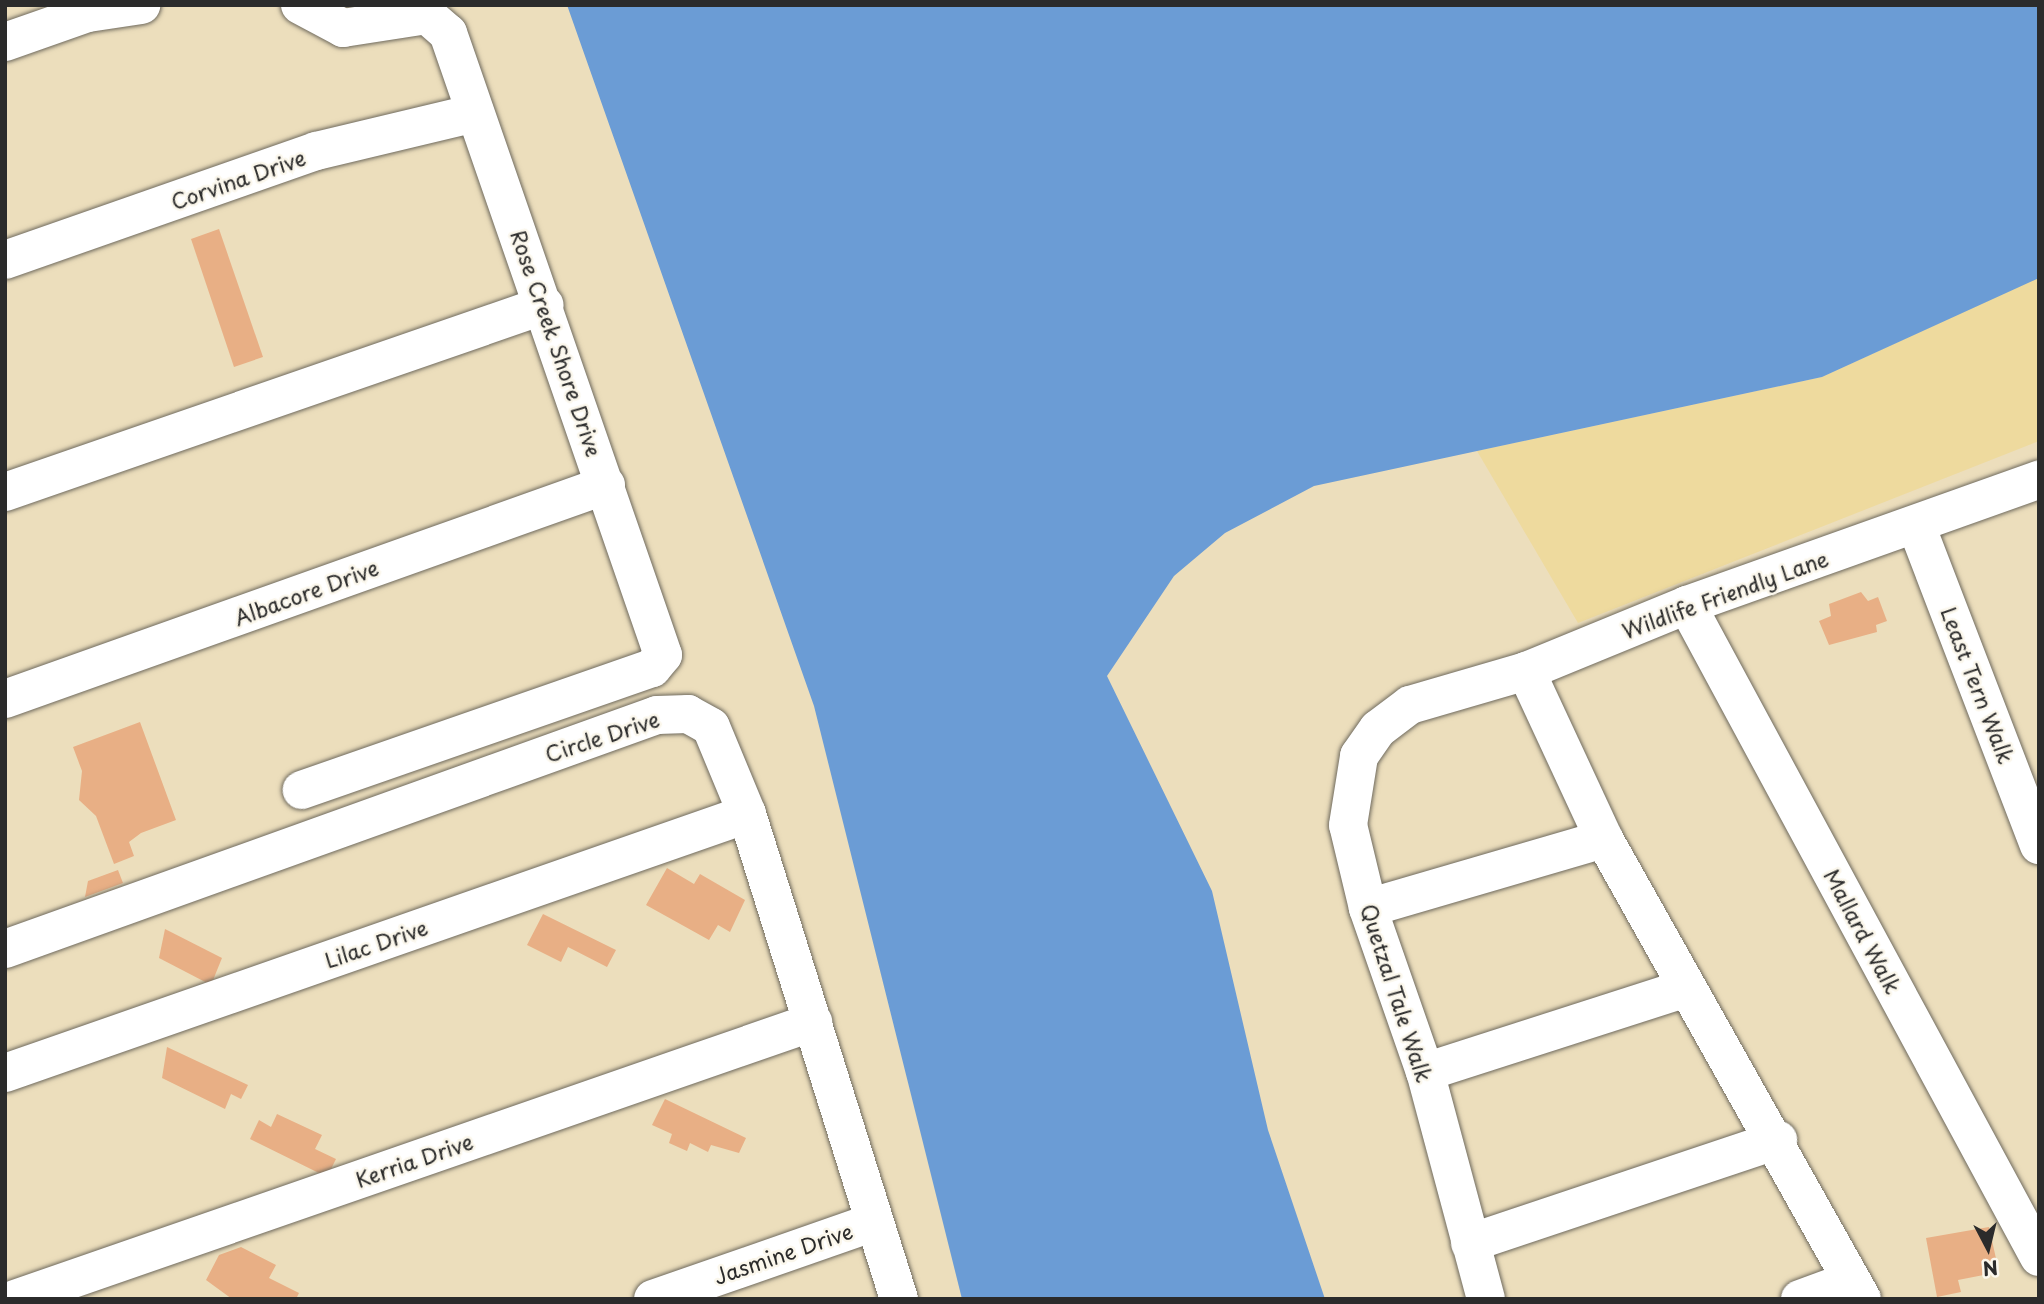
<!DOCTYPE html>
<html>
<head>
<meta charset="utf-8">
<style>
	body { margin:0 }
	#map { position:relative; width:2044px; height:1304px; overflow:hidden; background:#ecdebc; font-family:"Playpen Sans",sans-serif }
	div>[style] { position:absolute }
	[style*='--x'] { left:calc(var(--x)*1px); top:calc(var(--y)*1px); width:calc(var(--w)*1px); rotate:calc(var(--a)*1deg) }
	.sand>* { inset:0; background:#eeda9e }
	.water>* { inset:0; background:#6b9cd5 }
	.building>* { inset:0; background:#e8af85 }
	.roads { filter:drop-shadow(0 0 2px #6f6a5e) drop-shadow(0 0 2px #6f6a5e) }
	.minor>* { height:38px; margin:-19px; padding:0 19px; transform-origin:19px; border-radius:19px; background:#fff }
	span { translate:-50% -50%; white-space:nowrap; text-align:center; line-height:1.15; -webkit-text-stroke:5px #fbf7ec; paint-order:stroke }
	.street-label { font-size:21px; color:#2b2b2b }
	.frame { position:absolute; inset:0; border:7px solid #2b2b2b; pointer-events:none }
	.north { position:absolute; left:1953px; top:1213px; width:70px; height:70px; -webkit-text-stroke:5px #fbf7ec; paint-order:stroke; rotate:173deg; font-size:19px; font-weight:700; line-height:28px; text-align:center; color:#2b2b2b }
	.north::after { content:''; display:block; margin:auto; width:24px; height:32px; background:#2b2b2b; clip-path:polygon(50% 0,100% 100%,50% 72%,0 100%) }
</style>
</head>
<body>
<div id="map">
	<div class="sand">
		<div style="clip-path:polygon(2039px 277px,2039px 441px,1578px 623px,1477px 451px,1822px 377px)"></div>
	</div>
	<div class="water">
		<div style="clip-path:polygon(567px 5px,2039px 5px,2039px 278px,1822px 377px,1314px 486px,1225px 533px,1174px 576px,1107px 676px,1212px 891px,1268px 1130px,1325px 1299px,962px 1299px,814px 706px)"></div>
	</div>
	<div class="building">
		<div style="clip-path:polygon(219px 229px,263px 357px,234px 367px,191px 239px)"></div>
		<div style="clip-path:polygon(1861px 592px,1868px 601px,1878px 597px,1887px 621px,1876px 625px,1877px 632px,1829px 645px,1819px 621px,1831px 616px,1829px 604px)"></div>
		<div style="clip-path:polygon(140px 722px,176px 820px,141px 833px,129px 842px,134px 856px,114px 864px,96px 816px,79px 800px,82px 771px,73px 747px)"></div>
		<div style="clip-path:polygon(667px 868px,694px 884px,700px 874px,745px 900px,730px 932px,718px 925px,709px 940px,646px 905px)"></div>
		<div style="clip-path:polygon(118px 870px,123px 883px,85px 897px,88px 881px)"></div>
		<div style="clip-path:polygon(543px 914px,616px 950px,607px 967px,568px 947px,561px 962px,527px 945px)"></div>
		<div style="clip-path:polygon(165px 929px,222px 958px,211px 985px,159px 958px)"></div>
		<div style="clip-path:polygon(167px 1047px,248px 1085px,241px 1099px,231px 1094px,225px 1109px,162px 1078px)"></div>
		<div style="clip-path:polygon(665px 1099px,746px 1138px,739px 1153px,711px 1145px,708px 1152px,690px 1143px,687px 1151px,669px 1143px,672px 1134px,652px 1125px)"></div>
		<div style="clip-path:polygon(277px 1114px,322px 1135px,315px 1149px,336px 1159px,327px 1177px,250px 1139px,259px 1120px,271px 1127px)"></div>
		<div style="clip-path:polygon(1989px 1227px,1999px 1272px,1958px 1280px,1961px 1292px,1937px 1297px,1926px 1238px)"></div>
		<div style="clip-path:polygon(241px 1247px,276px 1265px,269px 1278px,299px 1293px,296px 1299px,232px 1299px,206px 1280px,219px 1255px)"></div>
	</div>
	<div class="roads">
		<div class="minor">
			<div style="--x:300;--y:5;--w:49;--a:28.1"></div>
			<div style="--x:343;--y:28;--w:85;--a:-8.8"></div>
			<div style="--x:427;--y:15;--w:28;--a:41"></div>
			<div style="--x:448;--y:33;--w:658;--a:70.93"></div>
			<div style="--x:663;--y:655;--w:17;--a:130"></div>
			<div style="--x:652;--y:668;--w:371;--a:160.8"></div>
			<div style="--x:5;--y:42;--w:88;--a:-19.3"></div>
			<div style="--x:88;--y:13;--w:54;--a:-8.6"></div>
			<div style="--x:5;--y:260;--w:330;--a:-19.3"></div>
			<div style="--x:316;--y:151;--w:163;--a:-13.4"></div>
			<div style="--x:5;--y:492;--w:571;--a:-19.1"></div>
			<div style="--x:1916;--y:525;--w:343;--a:69"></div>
			<div style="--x:1687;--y:605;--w:741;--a:61.64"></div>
			<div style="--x:1526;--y:671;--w:185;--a:65.1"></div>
			<div style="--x:1604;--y:839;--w:527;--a:60.71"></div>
			<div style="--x:5;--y:699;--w:638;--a:-19.6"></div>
			<div style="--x:1368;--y:908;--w:246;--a:-16.3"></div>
			<div style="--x:5;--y:949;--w:693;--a:-19.74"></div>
			<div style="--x:657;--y:715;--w:31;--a:-2"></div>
			<div style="--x:688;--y:714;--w:26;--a:29"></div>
			<div style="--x:711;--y:727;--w:94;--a:67.5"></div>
			<div style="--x:747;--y:814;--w:508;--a:72.6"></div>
			<div style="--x:1425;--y:1072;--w:274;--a:-17.8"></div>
			<div style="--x:5;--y:1073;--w:786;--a:-19.24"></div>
			<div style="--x:1470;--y:1243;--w:325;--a:-18.5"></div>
			<div style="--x:15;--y:1299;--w:845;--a:-19.14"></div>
			<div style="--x:653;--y:1299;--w:234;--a:-19.2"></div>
			<div style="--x:1486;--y:1299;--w:235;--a:-105"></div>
			<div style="--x:1425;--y:1072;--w:174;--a:-109.2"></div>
			<div style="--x:1368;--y:908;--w:85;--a:-103.5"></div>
			<div style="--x:1348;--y:825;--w:70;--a:-80.9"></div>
			<div style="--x:1359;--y:756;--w:33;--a:-55"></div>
			<div style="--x:1378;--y:729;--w:40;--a:-37"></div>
			<div style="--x:1410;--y:705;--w:121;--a:-16.3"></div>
			<div style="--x:1526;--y:671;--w:174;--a:-22.3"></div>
			<div style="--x:1687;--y:605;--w:374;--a:-19.6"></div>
			<div style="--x:1800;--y:1299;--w:52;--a:-20.2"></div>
		</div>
	</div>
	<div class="street-label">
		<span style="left:238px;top:179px;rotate:-19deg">Corvina Drive</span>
		<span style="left:557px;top:343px;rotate:71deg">Rose Creek Shore Drive</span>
		<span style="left:306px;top:592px;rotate:-20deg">Albacore Drive</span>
		<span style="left:1725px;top:594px;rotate:-20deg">Wildlife Friendly Lane</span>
		<span style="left:1978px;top:685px;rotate:69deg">Least Tern Walk</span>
		<span style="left:602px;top:736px;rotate:-18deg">Circle Drive</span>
		<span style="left:1863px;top:931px;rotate:62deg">Mallard Walk</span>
		<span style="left:376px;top:943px;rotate:-19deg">Lilac Drive</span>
		<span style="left:1397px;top:993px;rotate:72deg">Quetzal Tale Walk</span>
		<span style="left:414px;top:1160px;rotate:-19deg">Kerria Drive</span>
		<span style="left:783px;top:1253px;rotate:-19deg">Jasmine Drive</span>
	</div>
	<div class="frame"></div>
	<div class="north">N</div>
</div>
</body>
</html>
